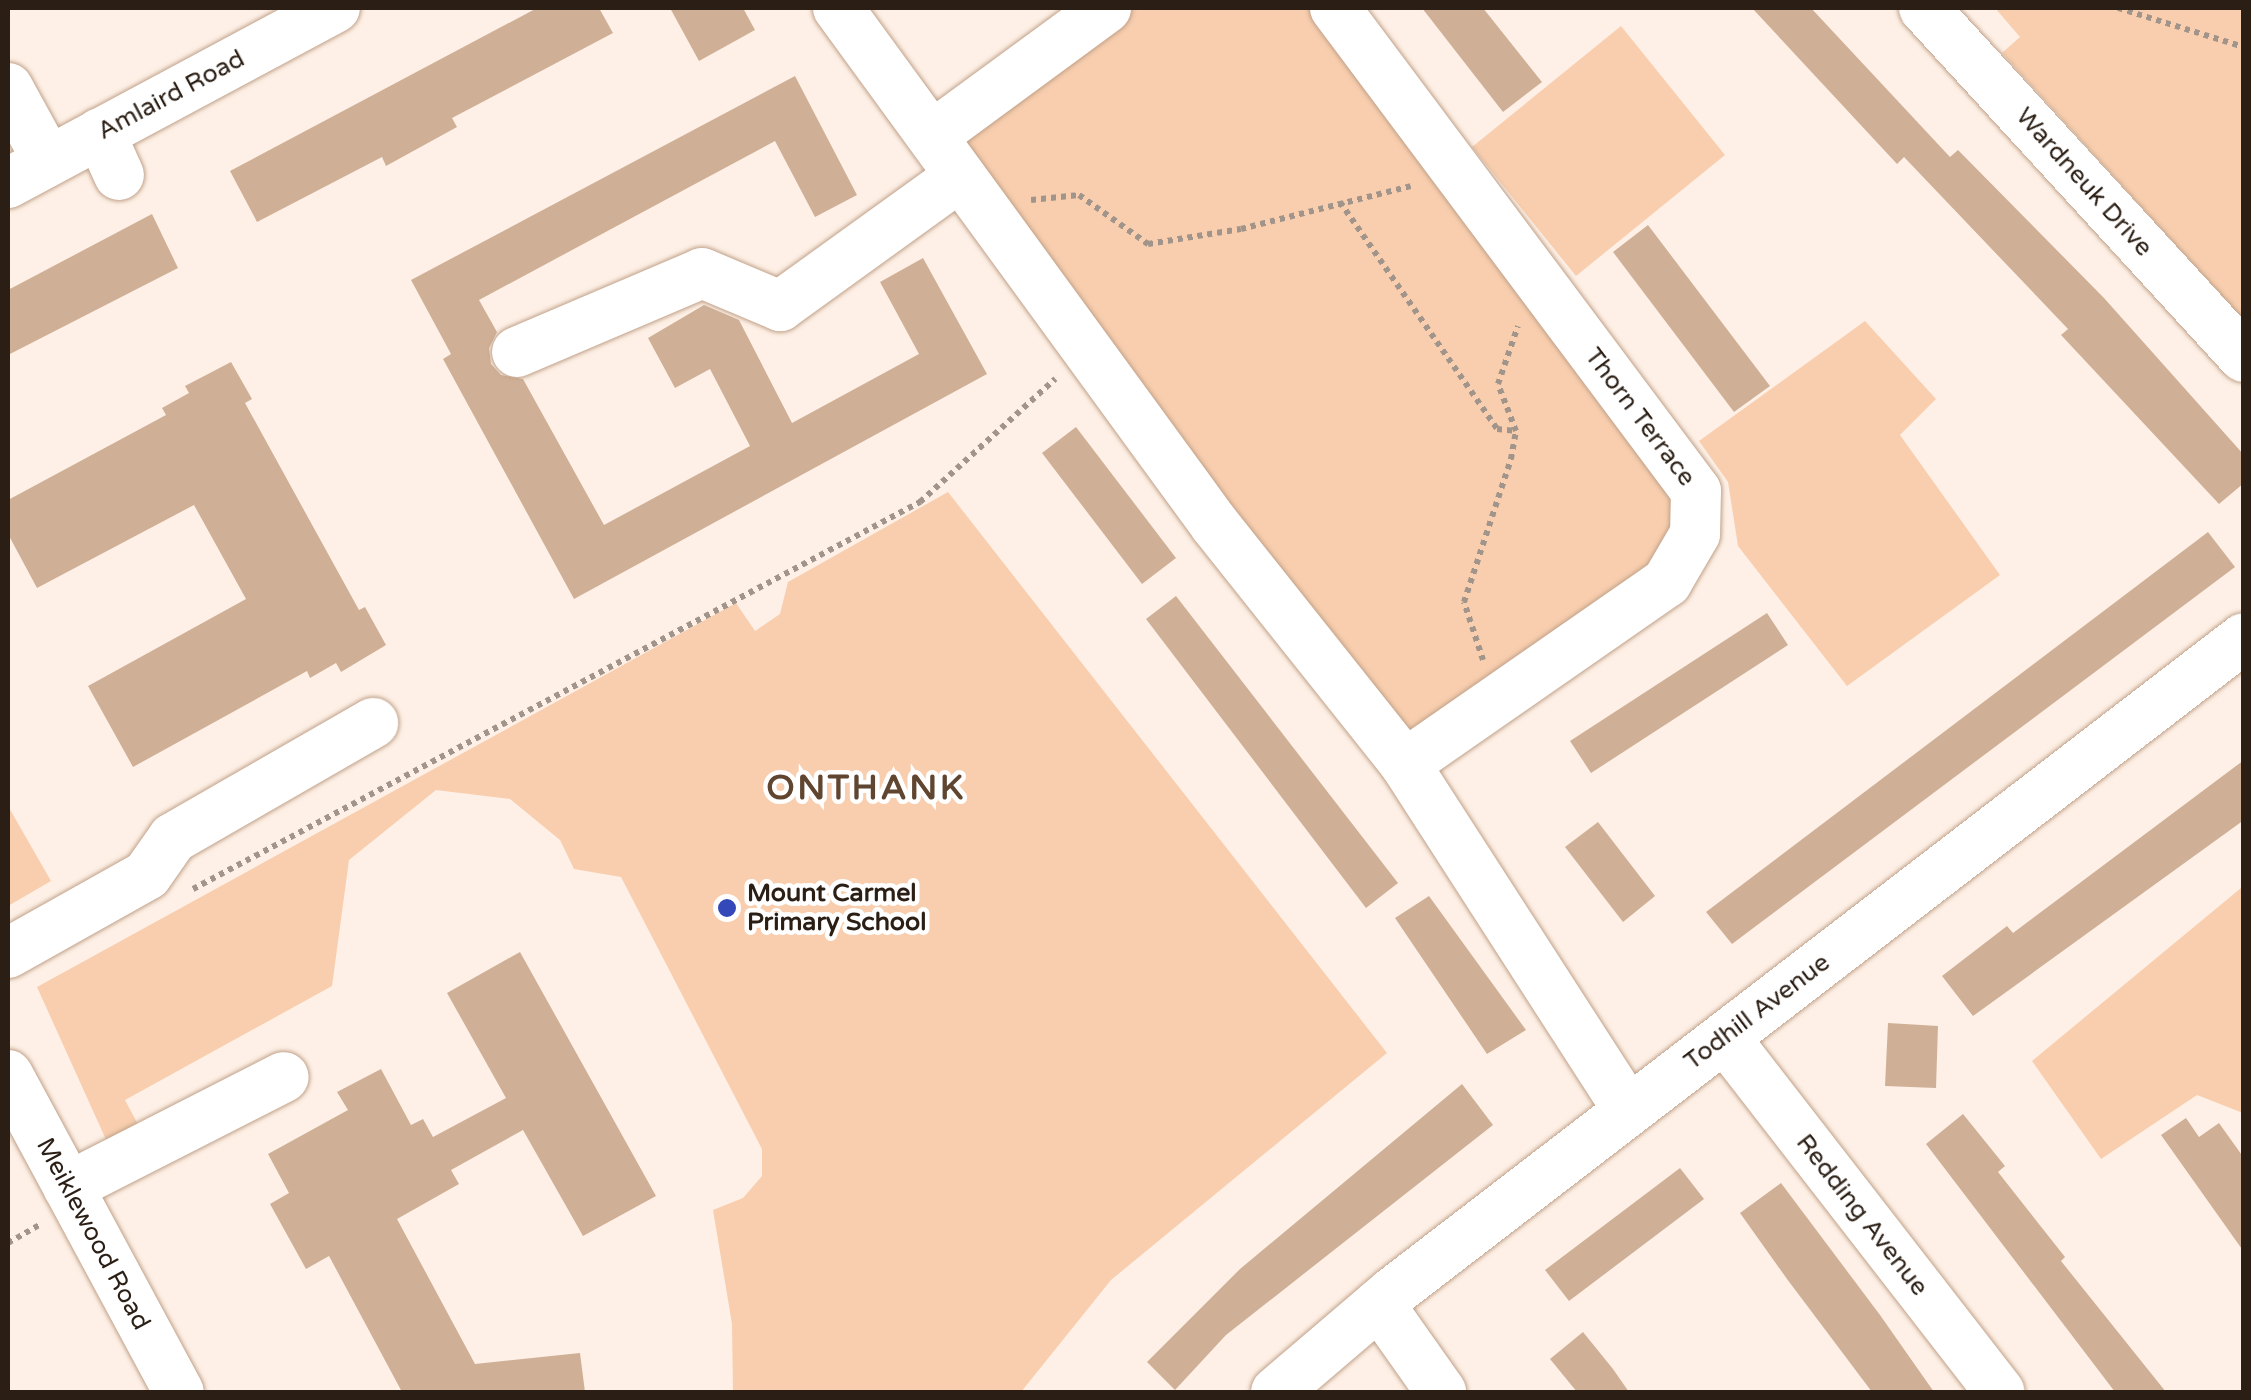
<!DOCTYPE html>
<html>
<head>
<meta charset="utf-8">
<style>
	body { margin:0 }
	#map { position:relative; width:2251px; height:1400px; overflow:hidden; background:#fef0e6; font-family:"Varela Round",sans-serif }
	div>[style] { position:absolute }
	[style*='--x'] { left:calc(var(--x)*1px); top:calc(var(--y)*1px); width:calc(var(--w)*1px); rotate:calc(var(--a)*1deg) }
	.green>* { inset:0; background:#f8ceae }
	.building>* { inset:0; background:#cfb097 }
	.path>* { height:6px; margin-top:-3px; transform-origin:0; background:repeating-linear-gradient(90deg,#a1948a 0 5px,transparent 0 10px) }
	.roads { filter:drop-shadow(0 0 2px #c0a189) drop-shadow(0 0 2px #c0a189) }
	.minor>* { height:50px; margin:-25px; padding:0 25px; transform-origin:25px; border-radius:25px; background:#fff }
	.dots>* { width:28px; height:28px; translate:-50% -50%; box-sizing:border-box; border:5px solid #fff; border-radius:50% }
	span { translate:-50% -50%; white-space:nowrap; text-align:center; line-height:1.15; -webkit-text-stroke:9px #fff; paint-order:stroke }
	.street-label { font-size:25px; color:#2b1f15 }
	.poi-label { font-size:25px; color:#2b1f15; font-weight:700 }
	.left { translate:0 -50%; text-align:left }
	.district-label { font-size:35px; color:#604630; font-weight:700; letter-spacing:2.5px }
	.frame { position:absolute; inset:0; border:10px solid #2b1f15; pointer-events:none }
</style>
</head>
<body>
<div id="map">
	<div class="green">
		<div style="clip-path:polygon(1122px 8px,1326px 8px,1686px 493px,1665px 571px,1408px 753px,945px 135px)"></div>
		<div style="clip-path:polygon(1995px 8px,2243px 8px,2243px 319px,2002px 53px,2020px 37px)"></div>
		<div style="clip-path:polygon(1621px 26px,1725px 155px,1576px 276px,1472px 147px)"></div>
		<div style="clip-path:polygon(1865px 321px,1936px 399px,1900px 435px,2000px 575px,1847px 686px,1738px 546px,1728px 482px,1699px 441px)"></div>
		<div style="clip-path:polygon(948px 492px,1387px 1053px,1111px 1280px,1021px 1392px,733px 1392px,732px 1324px,713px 1210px,743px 1198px,762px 1176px,762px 1149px,621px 877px,574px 869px,560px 840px,510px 799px,436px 790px,349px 860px,332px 986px,125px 1100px,141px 1130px,108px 1144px,37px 987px,736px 603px,755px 631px,780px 614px,788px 582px)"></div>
		<div style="clip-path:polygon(8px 806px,51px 881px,8px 906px)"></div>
		<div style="clip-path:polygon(2241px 888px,2243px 1113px,2197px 1095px,2101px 1159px,2032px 1061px)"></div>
	</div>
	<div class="building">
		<div style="clip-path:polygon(537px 8px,599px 8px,613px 33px,452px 118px,457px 127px,386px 166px,382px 157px,257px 222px,230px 171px)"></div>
		<div style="clip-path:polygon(670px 8px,743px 8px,755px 30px,699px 61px)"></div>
		<div style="clip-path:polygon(1422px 8px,1483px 8px,1542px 82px,1503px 112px)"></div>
		<div style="clip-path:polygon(1752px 8px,1811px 8px,1950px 157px,1958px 150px,2104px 298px,2244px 455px,2244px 483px,2219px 504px,2061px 335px,2068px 329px,1904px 157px,1897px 164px)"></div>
		<div style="clip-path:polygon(795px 76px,857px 195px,815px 217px,775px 141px,479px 300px,497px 332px,489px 348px,491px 364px,501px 375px,523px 379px,604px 525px,750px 446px,710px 369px,675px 388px,648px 338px,704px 305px,739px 320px,792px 423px,919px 354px,880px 282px,923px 258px,987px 374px,574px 599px,443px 359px,451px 354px,411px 280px)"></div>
		<div style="clip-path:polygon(152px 214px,178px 268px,8px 355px,8px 290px)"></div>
		<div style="clip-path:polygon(1648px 225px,1770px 386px,1734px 412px,1613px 252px)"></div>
		<div style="clip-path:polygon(231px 362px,252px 399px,245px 403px,359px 610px,365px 607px,386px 645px,341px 672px,336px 663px,310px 678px,307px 671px,133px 767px,88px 686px,246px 599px,194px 505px,37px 588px,8px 534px,8px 500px,166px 415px,162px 408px,189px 393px,185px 386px)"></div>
		<div style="clip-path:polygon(1076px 427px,1176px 558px,1142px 584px,1042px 453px)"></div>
		<div style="clip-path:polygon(2208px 532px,2235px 567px,1732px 944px,1706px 912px)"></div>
		<div style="clip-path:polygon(1176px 596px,1398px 883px,1366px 908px,1146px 619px)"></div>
		<div style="clip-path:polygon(1767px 613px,1788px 645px,1591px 773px,1570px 741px)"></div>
		<div style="clip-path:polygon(2244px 760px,2244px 820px,1973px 1016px,1942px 976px,2007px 926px,2013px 933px)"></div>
		<div style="clip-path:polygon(1598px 822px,1655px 896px,1623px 922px,1565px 847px)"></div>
		<div style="clip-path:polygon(1429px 896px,1526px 1030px,1487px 1054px,1395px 918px)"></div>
		<div style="clip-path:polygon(520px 952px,656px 1196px,583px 1236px,523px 1130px,451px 1170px,459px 1184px,397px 1219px,475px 1364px,580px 1353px,585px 1392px,402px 1392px,329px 1256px,306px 1269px,270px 1204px,289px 1193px,268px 1154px,348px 1110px,337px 1092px,381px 1069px,411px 1125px,423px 1119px,433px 1137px,506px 1098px,447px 993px)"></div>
		<div style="clip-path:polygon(1888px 1023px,1938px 1026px,1936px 1088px,1885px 1086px)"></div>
		<div style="clip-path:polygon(1462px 1084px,1493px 1125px,1226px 1335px,1175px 1390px,1147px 1362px,1240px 1269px)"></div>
		<div style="clip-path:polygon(1963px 1114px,2005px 1166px,1998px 1172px,2065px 1257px,2061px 1261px,2166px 1392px,2115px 1392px,1926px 1144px)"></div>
		<div style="clip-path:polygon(2186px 1118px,2199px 1137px,2219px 1123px,2244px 1158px,2244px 1252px,2161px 1135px)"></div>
		<div style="clip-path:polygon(1680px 1168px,1704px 1199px,1569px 1301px,1545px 1270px)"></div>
		<div style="clip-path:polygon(1781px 1183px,1880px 1315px,1934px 1392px,1872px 1392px,1787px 1279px,1740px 1213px)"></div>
		<div style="clip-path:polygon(1583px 1332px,1613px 1369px,1629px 1392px,1577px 1392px,1550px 1359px)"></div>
	</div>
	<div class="path">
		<div style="--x:2118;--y:8;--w:132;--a:17.2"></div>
		<div style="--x:1031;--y:200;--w:48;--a:-5.9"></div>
		<div style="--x:1079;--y:195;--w:85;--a:35.4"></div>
		<div style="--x:1148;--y:244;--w:94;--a:-9.2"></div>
		<div style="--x:1241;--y:229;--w:175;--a:-14.2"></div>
		<div style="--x:1340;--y:202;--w:276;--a:55.3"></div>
		<div style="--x:1497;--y:429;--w:18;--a:6"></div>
		<div style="--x:1483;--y:660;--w:61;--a:-108.1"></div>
		<div style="--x:1464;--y:602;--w:151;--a:-71.8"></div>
		<div style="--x:1511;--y:459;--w:28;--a:-80"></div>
		<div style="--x:1516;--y:431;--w:50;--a:-111"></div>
		<div style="--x:1498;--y:384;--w:61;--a:-71"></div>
		<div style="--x:193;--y:889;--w:824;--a:-28.03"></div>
		<div style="--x:920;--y:502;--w:183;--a:-42.3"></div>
		<div style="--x:8;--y:1243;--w:38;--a:-30"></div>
	</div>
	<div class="roads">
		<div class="minor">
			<div style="--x:838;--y:8;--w:640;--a:53.9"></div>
			<div style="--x:1215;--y:525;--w:305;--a:51.5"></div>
			<div style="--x:1405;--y:764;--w:412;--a:57.2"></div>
			<div style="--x:1335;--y:8;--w:603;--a:53.23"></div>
			<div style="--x:1696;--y:491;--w:43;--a:91.3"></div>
			<div style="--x:1695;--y:534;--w:56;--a:120.3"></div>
			<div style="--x:1667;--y:582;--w:319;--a:145.2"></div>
			<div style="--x:1924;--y:8;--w:473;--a:47.5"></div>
			<div style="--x:8;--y:88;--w:83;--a:61.3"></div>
			<div style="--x:100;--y:133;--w:46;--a:65.7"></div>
			<div style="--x:932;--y:136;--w:216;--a:-36.3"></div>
			<div style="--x:8;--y:183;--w:371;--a:-28.2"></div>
			<div style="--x:517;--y:352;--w:201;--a:-23.1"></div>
			<div style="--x:702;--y:273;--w:85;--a:22.9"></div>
			<div style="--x:780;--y:306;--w:222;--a:-35.8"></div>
			<div style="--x:8;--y:953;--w:159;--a:-29.3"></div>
			<div style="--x:147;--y:875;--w:45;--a:-54.9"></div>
			<div style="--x:173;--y:838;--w:231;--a:-29.9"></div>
			<div style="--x:1725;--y:1038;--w:448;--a:52.2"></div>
			<div style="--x:8;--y:1075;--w:360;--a:61.7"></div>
			<div style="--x:68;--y:1187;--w:242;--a:-27"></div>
			<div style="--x:1379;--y:1304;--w:108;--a:54.8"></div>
			<div style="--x:1276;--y:1392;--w:154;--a:-40.5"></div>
			<div style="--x:1393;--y:1292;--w:1073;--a:-37.54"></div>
		</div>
	</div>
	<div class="dots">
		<div style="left:727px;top:908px;background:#3448b9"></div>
	</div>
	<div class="street-label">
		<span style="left:171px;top:95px;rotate:-28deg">Amlaird Road</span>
		<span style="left:2084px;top:182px;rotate:48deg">Wardneuk Drive</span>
		<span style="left:1640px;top:417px;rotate:53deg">Thorn Terrace</span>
		<span style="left:1757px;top:1012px;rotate:-37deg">Todhill Avenue</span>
		<span style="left:1862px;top:1215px;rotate:52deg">Redding Avenue</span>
		<span style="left:93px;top:1234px;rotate:62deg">Meiklewood Road</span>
	</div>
	<div class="poi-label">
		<span class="left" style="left:747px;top:908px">Mount Carmel<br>Primary School</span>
	</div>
	<div class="district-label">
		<span style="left:866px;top:788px">ONTHANK</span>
	</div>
	<div class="frame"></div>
</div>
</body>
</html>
